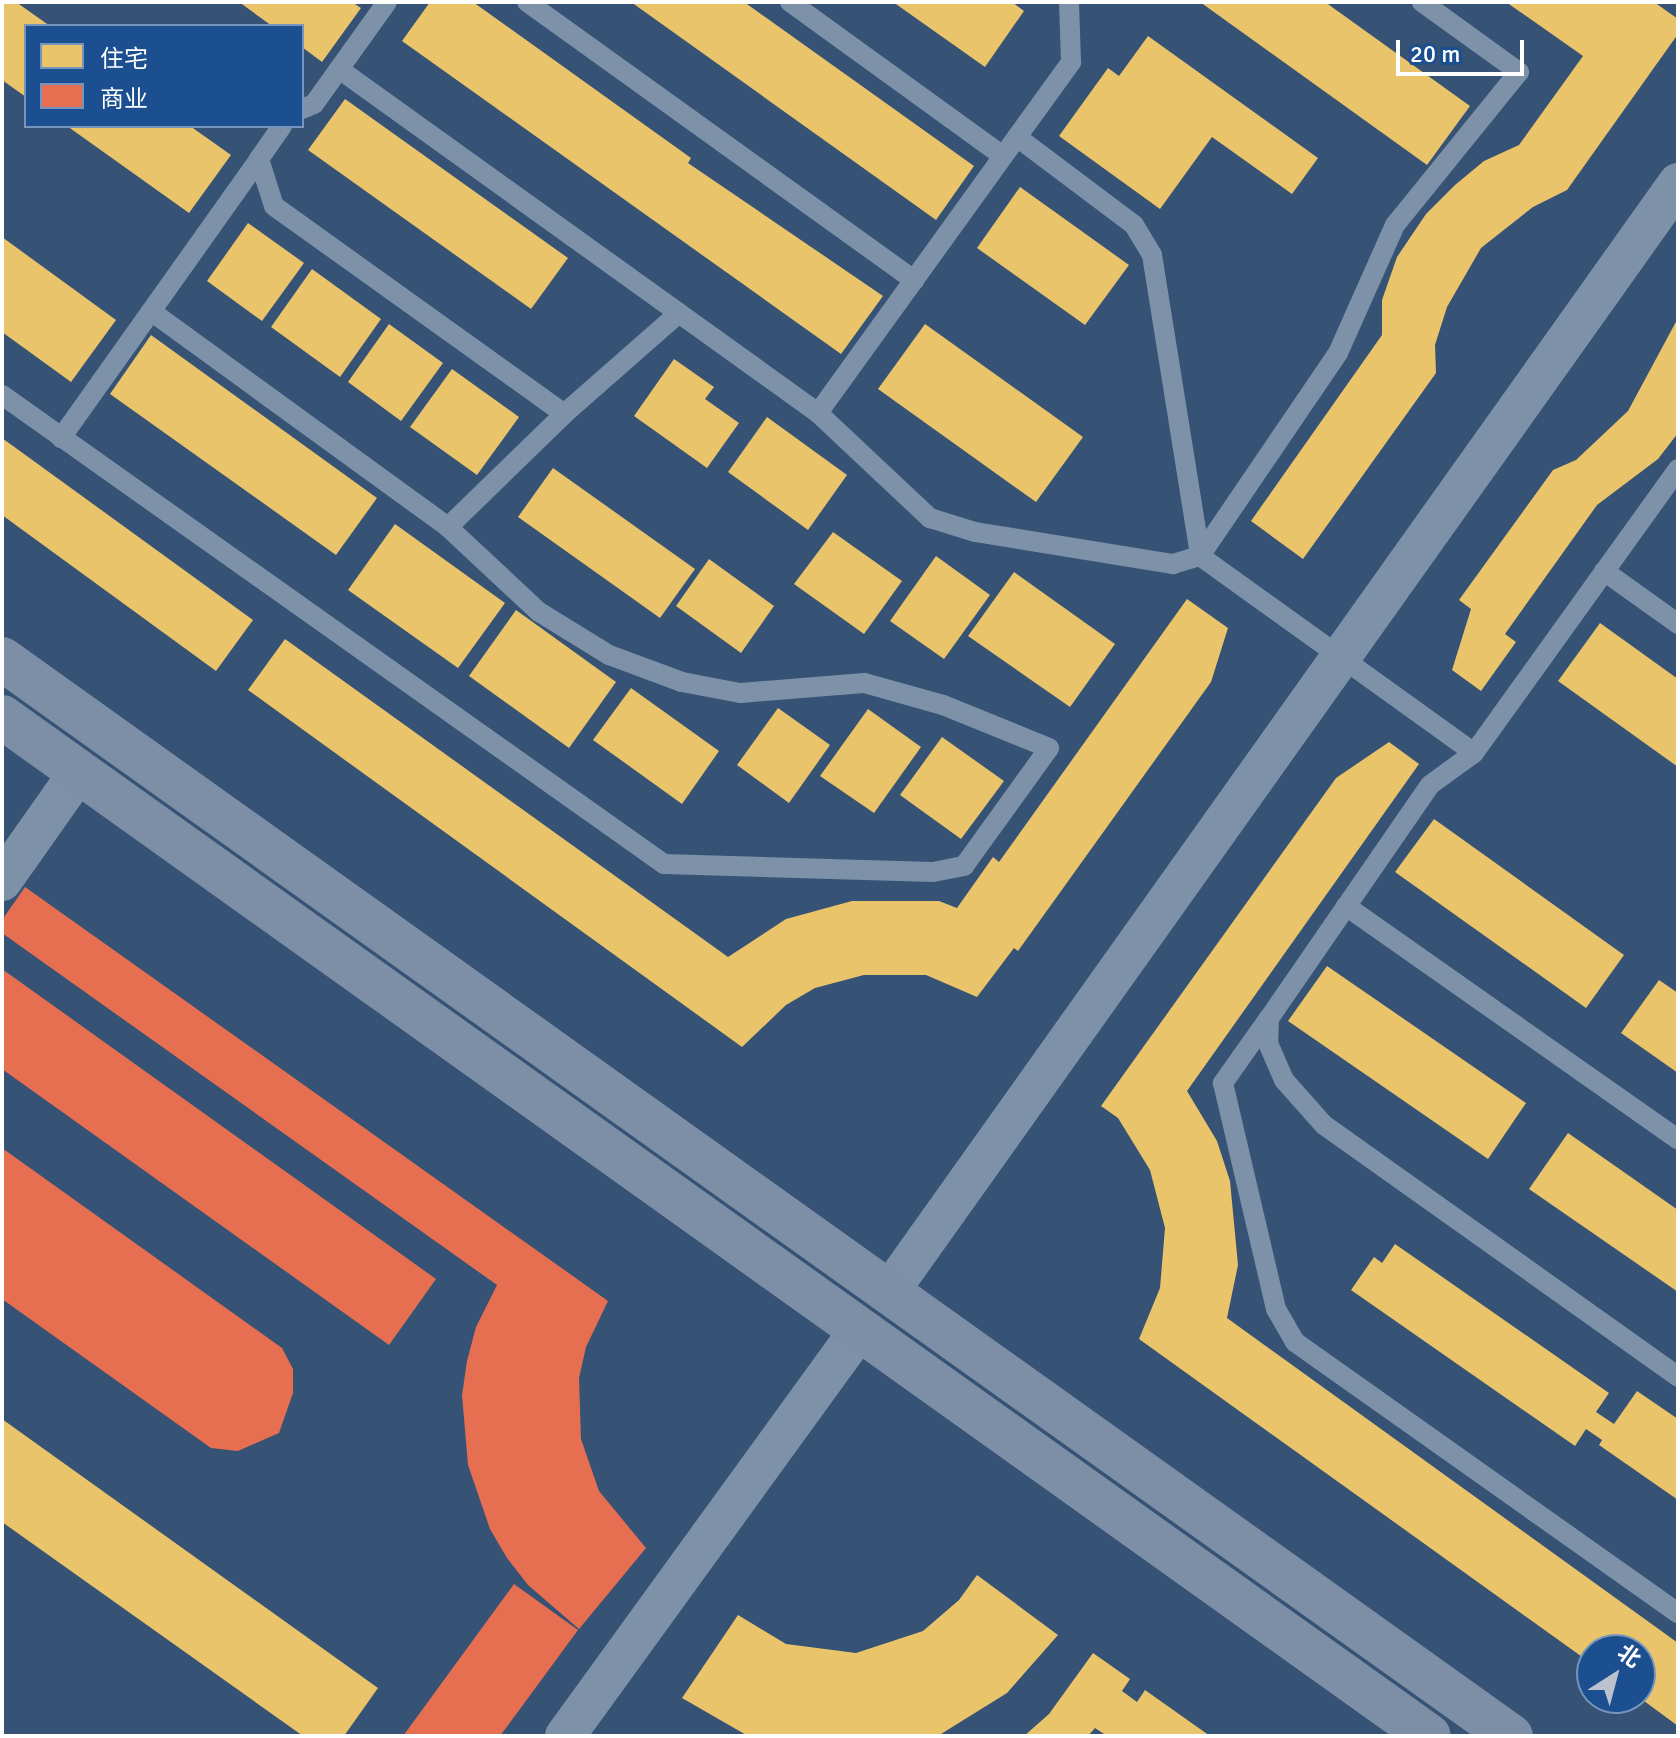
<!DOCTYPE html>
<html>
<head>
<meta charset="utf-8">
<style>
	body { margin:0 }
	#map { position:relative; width:1680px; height:1738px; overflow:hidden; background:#365274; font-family:Signika,"Noto Sans SC",sans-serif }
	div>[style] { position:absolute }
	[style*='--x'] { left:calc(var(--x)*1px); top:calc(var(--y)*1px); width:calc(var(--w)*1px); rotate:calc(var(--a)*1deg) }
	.homes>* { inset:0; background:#e9c46a }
	.shops>* { inset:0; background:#e76f51 }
	.lane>* { height:20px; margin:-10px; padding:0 10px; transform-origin:10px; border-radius:10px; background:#7d92a8 }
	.street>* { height:40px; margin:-20px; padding:0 20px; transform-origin:20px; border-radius:20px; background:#7d92a8 }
	.primary>* { height:44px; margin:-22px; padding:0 22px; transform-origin:22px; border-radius:22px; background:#7d8ea7 }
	span { translate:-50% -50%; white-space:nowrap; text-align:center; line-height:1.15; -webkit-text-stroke:8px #1b4f8f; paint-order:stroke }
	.frame { position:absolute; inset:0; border:4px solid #fff; pointer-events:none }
	.legend { position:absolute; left:24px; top:24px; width:280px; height:104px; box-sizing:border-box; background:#1b4f8f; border:2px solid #7695bc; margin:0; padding:10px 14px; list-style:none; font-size:24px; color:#fff }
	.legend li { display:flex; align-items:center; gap:16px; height:40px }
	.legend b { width:40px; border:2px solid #7695bc }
	.north { position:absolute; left:1576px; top:1634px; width:80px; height:80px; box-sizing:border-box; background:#1b4f8f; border:2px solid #7695bc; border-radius:50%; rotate:36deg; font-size:22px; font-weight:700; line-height:32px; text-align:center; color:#fff }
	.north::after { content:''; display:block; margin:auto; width:28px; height:36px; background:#b9c2ce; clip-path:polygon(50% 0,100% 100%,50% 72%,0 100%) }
	.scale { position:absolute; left:1396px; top:40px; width:128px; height:36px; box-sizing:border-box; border:4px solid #fff; border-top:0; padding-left:10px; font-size:24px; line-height:28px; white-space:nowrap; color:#fff; -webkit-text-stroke:6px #1b4f8f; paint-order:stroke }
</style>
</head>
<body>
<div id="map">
	<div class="homes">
		<div style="clip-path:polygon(2px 2px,16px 2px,50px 26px,26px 26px,26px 97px,2px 80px)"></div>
		<div style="clip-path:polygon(239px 2px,352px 2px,361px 8px,322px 62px,302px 47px,302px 26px,272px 26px)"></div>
		<div style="clip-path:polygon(430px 2px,473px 2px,691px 158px,688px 163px,883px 296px,841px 354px,402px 41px)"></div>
		<div style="clip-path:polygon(631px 2px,744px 2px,974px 166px,936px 220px)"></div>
		<div style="clip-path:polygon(893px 2px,1012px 2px,1024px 11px,985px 67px)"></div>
		<div style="clip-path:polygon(1200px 2px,1325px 2px,1470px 106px,1427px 165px)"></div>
		<div style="clip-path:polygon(1506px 2px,1654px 2px,1678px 19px,1678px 34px,1567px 190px,1533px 207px,1481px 248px,1447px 307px,1435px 345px,1436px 373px,1303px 559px,1251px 521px,1382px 335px,1382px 300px,1397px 257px,1426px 214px,1455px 185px,1484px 161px,1519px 145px,1583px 56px)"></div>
		<div style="clip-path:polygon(1148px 36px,1318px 158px,1292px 194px,1212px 137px,1160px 209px,1059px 136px,1108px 68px,1119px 76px)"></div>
		<div style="clip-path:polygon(345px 99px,568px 258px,531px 309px,308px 150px)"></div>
		<div style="clip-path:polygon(67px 126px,190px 126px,231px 155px,189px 213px)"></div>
		<div style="clip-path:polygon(1020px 187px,1129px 265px,1085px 325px,977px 248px)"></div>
		<div style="clip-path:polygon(248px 223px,304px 263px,262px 321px,207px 281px)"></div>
		<div style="clip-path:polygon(2px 237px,116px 320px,71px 382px,2px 332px)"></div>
		<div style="clip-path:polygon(312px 269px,381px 319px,340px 377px,271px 327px)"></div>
		<div style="clip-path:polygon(1678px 318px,1678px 433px,1658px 459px,1597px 505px,1505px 634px,1516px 642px,1481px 691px,1452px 670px,1471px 609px,1459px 600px,1553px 470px,1576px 460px,1628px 411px)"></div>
		<div style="clip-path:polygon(389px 324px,443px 363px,401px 421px,348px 382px)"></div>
		<div style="clip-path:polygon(925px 324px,1083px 437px,1036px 502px,878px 389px)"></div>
		<div style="clip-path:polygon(151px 335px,377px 498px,336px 555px,110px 394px)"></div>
		<div style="clip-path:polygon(674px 359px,714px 387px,705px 399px,739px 423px,707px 468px,634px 416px)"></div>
		<div style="clip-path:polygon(452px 369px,519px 417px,477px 475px,410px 427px)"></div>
		<div style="clip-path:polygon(767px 417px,847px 475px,808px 530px,728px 472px)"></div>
		<div style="clip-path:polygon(2px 438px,253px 620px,216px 671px,2px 515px)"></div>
		<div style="clip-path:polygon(553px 468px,695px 569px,660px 618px,518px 517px)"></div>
		<div style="clip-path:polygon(395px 524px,505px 603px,458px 668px,348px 590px)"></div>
		<div style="clip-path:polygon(833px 532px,902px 581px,864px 634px,794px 584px)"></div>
		<div style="clip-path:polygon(936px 556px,990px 595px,944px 659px,890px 621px)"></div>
		<div style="clip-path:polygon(709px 559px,774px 606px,741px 653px,676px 606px)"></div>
		<div style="clip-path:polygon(1014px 572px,1115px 644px,1070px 707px,968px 636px)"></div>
		<div style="clip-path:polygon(1187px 599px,1228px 628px,1211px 682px,1018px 951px,1014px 948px,977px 997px,926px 975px,864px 975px,815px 988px,786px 1005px,742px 1047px,248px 690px,285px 639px,728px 957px,786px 919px,852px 901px,939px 901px,957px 908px,993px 857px,999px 862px)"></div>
		<div style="clip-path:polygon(516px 610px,616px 682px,569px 748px,469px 676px)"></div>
		<div style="clip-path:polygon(1600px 623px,1678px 679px,1678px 767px,1558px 681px)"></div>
		<div style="clip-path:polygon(631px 688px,719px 751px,682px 804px,593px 740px)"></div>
		<div style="clip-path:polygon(778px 708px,830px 745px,789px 803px,737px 765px)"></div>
		<div style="clip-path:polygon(868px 709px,921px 747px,874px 813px,820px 776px)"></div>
		<div style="clip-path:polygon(942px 737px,1004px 781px,961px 839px,900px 795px)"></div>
		<div style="clip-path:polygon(1389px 742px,1419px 764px,1187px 1091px,1217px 1141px,1230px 1181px,1238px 1265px,1227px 1318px,1678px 1643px,1678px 1726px,1640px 1698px,1640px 1650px,1592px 1650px,1592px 1664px,1139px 1339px,1160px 1288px,1165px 1228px,1150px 1170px,1118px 1118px,1101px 1106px,1336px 778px)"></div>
		<div style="clip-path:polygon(1434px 819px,1624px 955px,1586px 1008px,1395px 872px)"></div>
		<div style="clip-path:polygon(1327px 966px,1526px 1103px,1488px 1159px,1288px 1021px)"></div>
		<div style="clip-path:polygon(1659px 980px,1678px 993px,1678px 1073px,1621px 1033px)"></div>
		<div style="clip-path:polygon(1568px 1133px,1678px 1210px,1678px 1292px,1529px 1189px)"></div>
		<div style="clip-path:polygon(1395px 1244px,1609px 1393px,1596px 1412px,1614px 1424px,1637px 1391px,1678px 1419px,1678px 1500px,1599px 1445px,1602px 1440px,1586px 1429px,1575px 1446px,1351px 1290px,1374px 1257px,1382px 1263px)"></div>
		<div style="clip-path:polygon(2px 1419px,378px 1688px,344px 1736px,303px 1736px,2px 1522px)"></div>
		<div style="clip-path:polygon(977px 1575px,1058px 1635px,1007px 1693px,941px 1734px,748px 1736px,682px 1698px,738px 1615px,786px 1644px,856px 1653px,923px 1631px,959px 1600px)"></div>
		<div style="clip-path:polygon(1093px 1653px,1130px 1679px,1122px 1691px,1137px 1702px,1145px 1690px,1210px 1736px,1107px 1736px,1095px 1728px,1088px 1736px,1024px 1736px,1049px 1714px)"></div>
	</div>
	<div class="shops">
		<div style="clip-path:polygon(25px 887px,608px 1301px,586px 1347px,579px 1378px,581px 1439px,599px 1491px,646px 1548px,579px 1629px,528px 1585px,507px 1558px,490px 1529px,468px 1465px,462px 1395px,467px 1361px,476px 1327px,497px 1285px,2px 933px,2px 920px)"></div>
		<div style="clip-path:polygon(2px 969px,436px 1279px,389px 1345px,2px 1069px)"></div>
		<div style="clip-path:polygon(2px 1148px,282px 1348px,293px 1369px,293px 1393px,279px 1433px,238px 1451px,211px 1448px,2px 1299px)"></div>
		<div style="clip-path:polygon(514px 1584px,578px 1630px,500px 1736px,403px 1736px)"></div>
	</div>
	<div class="lane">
		<div style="--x:527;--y:2;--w:477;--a:35.7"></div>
		<div style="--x:790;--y:2;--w:263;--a:35.9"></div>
		<div style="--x:339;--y:69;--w:590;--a:35.68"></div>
		<div style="--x:818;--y:413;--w:154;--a:43.2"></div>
		<div style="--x:930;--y:518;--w:47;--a:17.3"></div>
		<div style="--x:975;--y:532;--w:201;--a:9.2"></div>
		<div style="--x:1173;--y:564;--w:28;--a:-17"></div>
		<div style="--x:1200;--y:556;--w:245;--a:-55.8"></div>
		<div style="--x:1338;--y:353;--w:140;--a:-66"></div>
		<div style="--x:1395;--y:225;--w:197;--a:-51"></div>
		<div style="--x:1519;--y:72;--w:120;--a:-144.2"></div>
		<div style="--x:302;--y:109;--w:13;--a:-23"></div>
		<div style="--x:314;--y:104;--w:125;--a:-54.4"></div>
		<div style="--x:282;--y:126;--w:40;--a:124.9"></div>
		<div style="--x:259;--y:159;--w:49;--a:72.3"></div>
		<div style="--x:274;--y:206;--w:357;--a:35.6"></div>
		<div style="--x:1017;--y:137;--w:146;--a:36.9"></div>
		<div style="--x:1134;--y:225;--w:35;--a:59"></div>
		<div style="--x:1152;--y:255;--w:305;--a:80.9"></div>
		<div style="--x:1200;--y:556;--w:337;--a:35.7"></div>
		<div style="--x:2;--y:395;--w:811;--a:35.32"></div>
		<div style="--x:664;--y:864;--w:269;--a:1.7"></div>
		<div style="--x:933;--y:872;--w:32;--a:-11"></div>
		<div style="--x:964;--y:866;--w:145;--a:-54.2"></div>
		<div style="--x:1049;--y:748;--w:114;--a:-157.9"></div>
		<div style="--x:943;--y:705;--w:82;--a:-164.4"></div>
		<div style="--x:864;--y:683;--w:124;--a:175.4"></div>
		<div style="--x:740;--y:693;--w:59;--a:-169.3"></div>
		<div style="--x:682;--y:682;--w:78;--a:-159.7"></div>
		<div style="--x:609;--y:655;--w:82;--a:-148.4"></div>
		<div style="--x:539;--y:612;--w:125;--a:-137"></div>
		<div style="--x:448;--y:527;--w:367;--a:-144"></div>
		<div style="--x:818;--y:413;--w:433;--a:-54.2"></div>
		<div style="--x:1071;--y:62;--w:60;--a:-91.9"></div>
		<div style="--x:61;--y:438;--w:342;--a:-54.6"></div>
		<div style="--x:1678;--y:469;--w:350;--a:125.7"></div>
		<div style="--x:1474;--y:753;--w:54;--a:144"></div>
		<div style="--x:1430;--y:785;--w:283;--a:124.6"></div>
		<div style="--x:1269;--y:1018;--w:25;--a:92"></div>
		<div style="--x:1268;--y:1043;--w:40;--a:66.6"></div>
		<div style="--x:1284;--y:1080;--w:60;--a:48.4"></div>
		<div style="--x:1324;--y:1125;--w:435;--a:35.4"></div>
		<div style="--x:448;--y:527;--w:162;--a:-44.2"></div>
		<div style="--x:564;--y:414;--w:153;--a:-41.3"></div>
		<div style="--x:1604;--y:571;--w:91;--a:35.6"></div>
		<div style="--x:1346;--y:906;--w:406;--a:35.1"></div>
		<div style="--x:1269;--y:1018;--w:80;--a:125.3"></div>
		<div style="--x:1223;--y:1083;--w:232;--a:76.8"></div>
		<div style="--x:1276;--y:1309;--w:38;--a:60"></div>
		<div style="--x:1295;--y:1342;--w:469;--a:35.3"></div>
	</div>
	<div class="street">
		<div style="--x:2;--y:881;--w:133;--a:-54.8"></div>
		<div style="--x:889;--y:1292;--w:1361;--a:-54.57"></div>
		<div style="--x:565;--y:1736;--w:503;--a:-54.06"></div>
	</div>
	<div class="primary">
		<div style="--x:2;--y:659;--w:1854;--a:35.52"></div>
		<div style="--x:2;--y:717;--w:1753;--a:35.53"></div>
	</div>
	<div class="frame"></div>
	<ul class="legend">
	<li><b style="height:22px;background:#e9c46a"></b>住宅</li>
	<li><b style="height:22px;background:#e76f51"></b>商业</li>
	</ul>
	<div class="north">北</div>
	<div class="scale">20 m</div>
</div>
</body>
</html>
